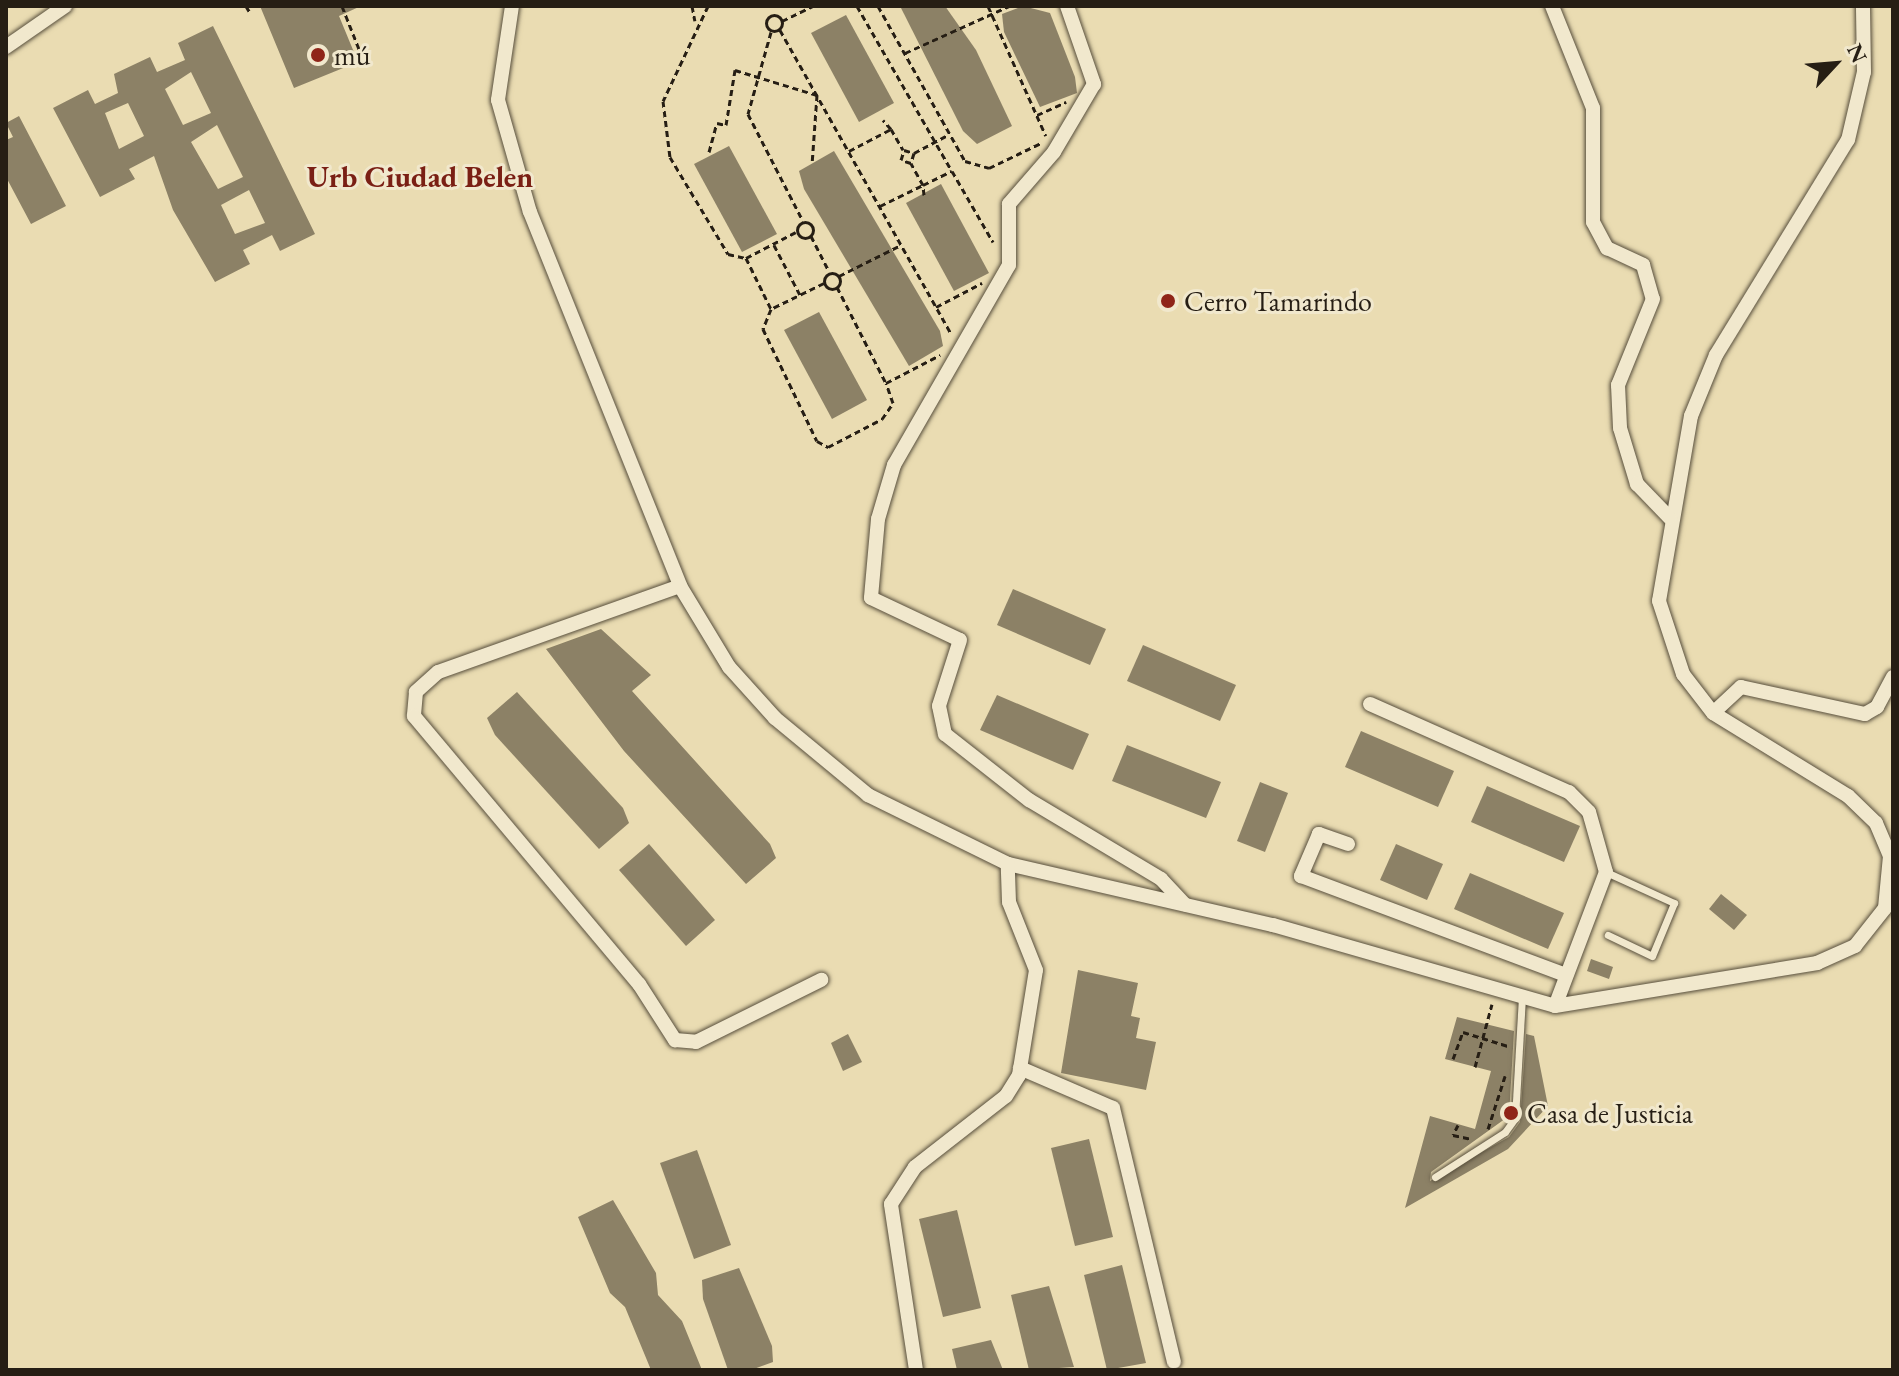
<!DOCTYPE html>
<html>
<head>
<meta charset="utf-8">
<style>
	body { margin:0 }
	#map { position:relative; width:1899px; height:1376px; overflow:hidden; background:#eadcb2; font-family:"EB Garamond",serif }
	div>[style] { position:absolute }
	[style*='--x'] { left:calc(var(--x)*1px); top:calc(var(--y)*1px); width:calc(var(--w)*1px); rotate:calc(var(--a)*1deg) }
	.building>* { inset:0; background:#8c8166 }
	.path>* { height:3px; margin-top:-1.5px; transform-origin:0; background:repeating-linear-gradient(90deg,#261e14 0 6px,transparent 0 10px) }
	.path>.ring { margin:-1.5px; padding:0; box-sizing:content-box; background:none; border:3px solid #261e14; border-radius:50% }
	.roads { filter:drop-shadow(0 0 2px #574e3c) drop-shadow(0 0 2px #574e3c) }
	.lane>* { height:7px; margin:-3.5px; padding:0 3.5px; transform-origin:3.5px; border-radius:3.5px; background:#f1e8cd }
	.street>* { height:14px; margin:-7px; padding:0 7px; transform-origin:7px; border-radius:7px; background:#f1e8cd }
	.dots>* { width:22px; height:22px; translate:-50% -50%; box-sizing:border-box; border:4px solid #f1e8cd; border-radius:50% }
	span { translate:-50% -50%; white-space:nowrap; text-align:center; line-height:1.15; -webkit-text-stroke:6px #f1e8cd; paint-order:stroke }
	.poi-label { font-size:28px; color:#261e14 }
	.left { translate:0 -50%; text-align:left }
	.neighbourhood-label { font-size:30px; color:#7a1f14; font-weight:700 }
	.frame { position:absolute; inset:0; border:8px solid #261e14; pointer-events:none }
	.north { position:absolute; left:1795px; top:24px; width:80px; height:80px; -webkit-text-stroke:6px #f1e8cd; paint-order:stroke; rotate:64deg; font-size:22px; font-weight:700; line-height:32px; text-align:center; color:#261e14 }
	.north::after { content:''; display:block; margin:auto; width:28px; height:36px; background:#261e14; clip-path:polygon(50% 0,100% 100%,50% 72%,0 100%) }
</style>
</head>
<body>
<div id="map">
	<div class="building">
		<div style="clip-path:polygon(260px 6px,361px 6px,339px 16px,358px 62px,294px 88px)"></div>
		<div style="clip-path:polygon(900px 6px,945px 6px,976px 50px,1012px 126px,977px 144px,963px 131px)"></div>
		<div style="clip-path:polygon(1023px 6px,1050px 13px,1075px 77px,1077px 93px,1040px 107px,1004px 32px,1002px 14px)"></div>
		<div style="clip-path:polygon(846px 15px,894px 103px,859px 122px,811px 33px)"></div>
		<div style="clip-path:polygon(evenodd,213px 26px,315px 234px,280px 251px,272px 235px,243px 250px,250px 264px,215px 282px,173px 210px,154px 156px,129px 169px,135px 179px,100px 197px,53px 108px,88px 90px,95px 104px,118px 93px,114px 74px,150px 57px,157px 72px,185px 60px,178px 43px,213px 26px,191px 72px,211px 113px,183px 125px,165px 89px,191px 72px,213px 26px,128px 103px,144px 136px,119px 149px,105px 113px,128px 103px,213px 26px,217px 125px,243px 177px,218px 189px,191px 142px,217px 125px,213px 26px,249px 190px,265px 223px,235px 234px,221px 205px,249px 190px)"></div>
		<div style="clip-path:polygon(19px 116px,66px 206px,31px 224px,6px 177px,6px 140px,13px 137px,6px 123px)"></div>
		<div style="clip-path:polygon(729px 146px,777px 234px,742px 252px,694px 164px)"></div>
		<div style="clip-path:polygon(834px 151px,940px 331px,943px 346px,909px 366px,804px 189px,799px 171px)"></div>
		<div style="clip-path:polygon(941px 184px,989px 273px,954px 291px,906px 203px)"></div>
		<div style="clip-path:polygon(819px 312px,867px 400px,832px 419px,784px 330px)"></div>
		<div style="clip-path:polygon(1013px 589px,1106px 629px,1090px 665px,997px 625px)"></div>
		<div style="clip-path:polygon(601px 629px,651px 675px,632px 691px,770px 844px,776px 858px,746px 884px,624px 751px,546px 649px)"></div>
		<div style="clip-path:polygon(1143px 645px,1236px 685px,1220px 721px,1127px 681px)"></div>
		<div style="clip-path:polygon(517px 692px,623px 808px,629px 823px,599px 849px,495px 735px,487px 718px)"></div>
		<div style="clip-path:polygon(997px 695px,1089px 734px,1073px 770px,980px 730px)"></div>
		<div style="clip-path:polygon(1361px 731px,1454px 771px,1438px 807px,1345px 767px)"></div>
		<div style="clip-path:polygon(1127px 745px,1221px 782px,1206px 818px,1112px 781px)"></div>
		<div style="clip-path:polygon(1260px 782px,1288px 793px,1265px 852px,1237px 841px)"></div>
		<div style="clip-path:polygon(1487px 786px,1580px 826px,1564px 862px,1471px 822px)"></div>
		<div style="clip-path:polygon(649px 844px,715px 920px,686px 946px,619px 870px)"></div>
		<div style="clip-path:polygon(1396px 844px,1443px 864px,1427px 900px,1380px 880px)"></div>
		<div style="clip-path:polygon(1470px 873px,1564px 913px,1548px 949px,1454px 909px)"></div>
		<div style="clip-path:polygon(1721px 894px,1747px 915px,1734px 930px,1709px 909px)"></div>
		<div style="clip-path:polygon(1591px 959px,1613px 967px,1609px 979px,1587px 971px)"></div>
		<div style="clip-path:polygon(1078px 970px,1138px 983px,1131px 1016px,1140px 1018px,1136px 1038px,1156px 1042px,1146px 1090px,1061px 1073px)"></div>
		<div style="clip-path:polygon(1457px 1017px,1514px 1031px,1509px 1116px,1431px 1172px,1430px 1181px,1509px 1137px,1520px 1122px,1526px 1034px,1534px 1036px,1548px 1106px,1508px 1149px,1405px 1208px,1430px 1116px,1475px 1129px,1491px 1071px,1445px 1059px)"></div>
		<div style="clip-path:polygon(848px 1034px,862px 1062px,843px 1071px,831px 1043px)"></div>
		<div style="clip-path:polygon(1089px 1139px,1113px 1237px,1075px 1246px,1051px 1148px)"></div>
		<div style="clip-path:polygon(697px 1150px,731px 1245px,694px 1259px,660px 1163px)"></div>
		<div style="clip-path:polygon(613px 1200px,656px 1273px,658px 1295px,682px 1321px,702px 1370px,651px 1370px,625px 1307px,610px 1293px,578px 1217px)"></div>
		<div style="clip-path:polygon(957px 1210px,981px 1308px,943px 1317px,919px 1219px)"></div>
		<div style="clip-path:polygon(1122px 1265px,1146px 1363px,1107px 1370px,1084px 1275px)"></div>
		<div style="clip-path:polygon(739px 1268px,772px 1346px,773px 1362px,751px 1370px,728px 1370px,703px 1299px,702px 1280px)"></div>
		<div style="clip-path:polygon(1049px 1286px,1074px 1367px,1029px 1370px,1011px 1295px)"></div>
		<div style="clip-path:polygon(991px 1340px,1003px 1370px,957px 1370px,952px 1349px)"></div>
	</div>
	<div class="path">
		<div style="--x:246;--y:6;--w:6;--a:59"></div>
		<div style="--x:342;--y:6;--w:57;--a:68.4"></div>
		<div style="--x:692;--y:6;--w:15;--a:79"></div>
		<div style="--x:708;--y:6;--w:105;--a:115.3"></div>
		<div style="--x:663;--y:101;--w:56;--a:82.9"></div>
		<div style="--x:670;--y:157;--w:113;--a:59.1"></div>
		<div style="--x:728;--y:254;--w:18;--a:13"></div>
		<div style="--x:746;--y:258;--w:56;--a:-27.5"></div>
		<div style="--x:857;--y:6;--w:190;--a:60.1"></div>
		<div style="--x:878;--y:6;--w:178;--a:60.7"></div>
		<div style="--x:965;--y:161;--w:25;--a:16"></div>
		<div style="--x:989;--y:168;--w:58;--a:-25.7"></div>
		<div style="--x:988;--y:6;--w:142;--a:66"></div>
		<div class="ring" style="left:766px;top:15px;width:13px;height:13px"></div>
		<div style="--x:782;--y:21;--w:34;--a:-26"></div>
		<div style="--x:780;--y:30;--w:348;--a:60.6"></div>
		<div style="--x:771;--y:32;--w:85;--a:105.7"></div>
		<div style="--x:748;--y:114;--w:120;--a:62.8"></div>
		<div style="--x:905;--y:53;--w:114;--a:-24.3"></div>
		<div style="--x:1037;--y:115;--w:32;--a:-24"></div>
		<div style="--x:891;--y:129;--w:24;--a:60"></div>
		<div style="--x:849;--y:151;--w:47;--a:-27.6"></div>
		<div style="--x:891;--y:129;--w:12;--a:-132"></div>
		<div style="--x:709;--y:152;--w:30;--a:-75"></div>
		<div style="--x:717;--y:123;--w:9;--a:13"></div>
		<div style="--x:726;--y:125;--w:56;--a:-80.7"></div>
		<div style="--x:735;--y:70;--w:86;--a:17"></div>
		<div style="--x:817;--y:95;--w:69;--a:94.1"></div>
		<div style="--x:914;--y:153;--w:10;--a:107"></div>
		<div style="--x:911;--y:163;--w:10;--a:-163"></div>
		<div style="--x:901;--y:160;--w:10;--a:-73"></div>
		<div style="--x:904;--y:150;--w:10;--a:17"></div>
		<div style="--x:914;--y:153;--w:38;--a:-28"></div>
		<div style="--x:924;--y:195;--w:10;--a:-96"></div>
		<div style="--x:923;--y:185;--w:32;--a:-26"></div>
		<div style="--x:952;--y:171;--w:82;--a:60"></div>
		<div style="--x:880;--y:206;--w:48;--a:-26"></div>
		<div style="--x:923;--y:185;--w:25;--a:-119"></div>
		<div class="ring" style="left:797px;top:222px;width:13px;height:13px"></div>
		<div style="--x:811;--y:236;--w:39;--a:63"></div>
		<div style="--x:774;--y:245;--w:56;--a:62.5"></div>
		<div style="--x:746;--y:258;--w:57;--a:63.9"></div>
		<div class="ring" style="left:824px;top:273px;width:13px;height:13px"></div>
		<div style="--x:839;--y:276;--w:69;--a:-26.6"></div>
		<div style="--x:824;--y:283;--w:59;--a:153.9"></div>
		<div style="--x:771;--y:309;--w:22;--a:112"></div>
		<div style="--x:763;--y:329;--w:124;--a:64.3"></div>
		<div style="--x:817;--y:441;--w:13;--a:29"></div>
		<div style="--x:828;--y:447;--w:61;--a:-27.4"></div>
		<div style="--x:882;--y:419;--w:19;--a:-55"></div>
		<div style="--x:893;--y:403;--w:21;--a:-109"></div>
		<div style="--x:837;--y:287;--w:108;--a:63"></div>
		<div style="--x:886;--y:383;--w:61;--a:-27.4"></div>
		<div style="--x:936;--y:307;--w:52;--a:-27.6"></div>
		<div style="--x:1453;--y:1059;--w:29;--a:-70"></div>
		<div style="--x:1463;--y:1032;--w:47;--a:17.3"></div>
		<div style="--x:1475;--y:1067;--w:65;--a:-74.9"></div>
		<div style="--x:1458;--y:1125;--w:11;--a:117"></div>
		<div style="--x:1453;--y:1135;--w:19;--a:12"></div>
		<div style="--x:1488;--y:1129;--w:56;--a:-72.2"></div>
	</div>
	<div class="roads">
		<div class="lane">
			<div style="--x:1606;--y:872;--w:75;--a:24.5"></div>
			<div style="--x:1674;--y:903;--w:57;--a:112.5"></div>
			<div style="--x:1652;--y:956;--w:49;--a:-154.5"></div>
			<div style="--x:1435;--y:1177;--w:83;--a:-32.7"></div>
			<div style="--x:1505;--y:1132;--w:17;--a:-54"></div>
			<div style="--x:1515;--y:1118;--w:121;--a:-86.7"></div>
		</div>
		<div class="street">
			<div style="--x:512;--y:6;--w:95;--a:98.5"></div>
			<div style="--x:498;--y:100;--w:116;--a:74.1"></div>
			<div style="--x:530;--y:212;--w:403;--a:68.1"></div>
			<div style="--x:680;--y:586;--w:95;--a:58.8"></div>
			<div style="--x:729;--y:667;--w:69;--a:48"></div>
			<div style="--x:775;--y:718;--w:121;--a:39.6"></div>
			<div style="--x:868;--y:795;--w:156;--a:26.2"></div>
			<div style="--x:1008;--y:864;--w:272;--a:13"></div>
			<div style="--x:1273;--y:925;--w:293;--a:16"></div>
			<div style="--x:1555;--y:1006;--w:266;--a:-9.3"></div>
			<div style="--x:1817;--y:963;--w:42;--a:-24.1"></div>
			<div style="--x:1855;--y:946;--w:48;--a:-51.7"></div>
			<div style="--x:1885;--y:908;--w:52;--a:-84.5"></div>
			<div style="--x:1890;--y:856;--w:36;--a:-113"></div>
			<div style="--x:1876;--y:823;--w:39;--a:-136"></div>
			<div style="--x:1848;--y:796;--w:158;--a:-148.4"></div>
			<div style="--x:1713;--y:713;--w:49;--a:-127.6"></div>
			<div style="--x:1683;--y:674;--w:77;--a:-108.2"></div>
			<div style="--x:1659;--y:601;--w:188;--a:-80.2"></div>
			<div style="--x:1691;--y:416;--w:66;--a:-67.7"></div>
			<div style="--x:1716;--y:355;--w:252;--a:-58.5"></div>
			<div style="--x:1848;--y:140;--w:70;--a:-76.8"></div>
			<div style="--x:1864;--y:72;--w:66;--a:-90.9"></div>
			<div style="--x:1067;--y:6;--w:83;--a:70.9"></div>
			<div style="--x:1094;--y:84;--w:79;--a:120.5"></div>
			<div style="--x:1054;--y:152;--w:69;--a:130.9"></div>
			<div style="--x:1009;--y:204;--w:61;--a:90"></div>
			<div style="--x:1009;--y:265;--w:231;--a:119.9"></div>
			<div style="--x:894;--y:465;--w:56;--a:106.5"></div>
			<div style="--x:878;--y:519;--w:79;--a:95.1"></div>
			<div style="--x:871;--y:598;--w:98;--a:25.3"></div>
			<div style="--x:960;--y:640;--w:69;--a:107.7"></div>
			<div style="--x:939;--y:706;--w:29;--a:78"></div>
			<div style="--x:945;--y:734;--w:107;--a:38.2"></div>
			<div style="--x:1029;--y:800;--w:154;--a:30.9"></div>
			<div style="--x:1161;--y:879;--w:35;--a:47"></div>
			<div style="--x:1552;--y:6;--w:110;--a:68.1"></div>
			<div style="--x:1593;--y:108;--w:114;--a:90"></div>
			<div style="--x:1593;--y:222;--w:30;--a:62"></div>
			<div style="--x:1607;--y:248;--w:40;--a:25"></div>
			<div style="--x:1643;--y:265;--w:35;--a:74"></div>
			<div style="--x:1653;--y:299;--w:93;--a:112.1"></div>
			<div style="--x:1618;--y:385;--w:43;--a:87.3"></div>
			<div style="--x:1620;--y:428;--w:59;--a:73.1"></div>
			<div style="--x:1637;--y:484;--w:47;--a:45.9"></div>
			<div style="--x:6;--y:47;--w:72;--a:-34.8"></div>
			<div style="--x:680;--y:586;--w:257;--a:160.4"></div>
			<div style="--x:438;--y:672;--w:30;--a:138"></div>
			<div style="--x:416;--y:692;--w:24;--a:95"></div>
			<div style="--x:414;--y:716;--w:350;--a:50"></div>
			<div style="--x:639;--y:984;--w:67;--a:57.3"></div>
			<div style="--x:675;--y:1040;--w:21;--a:5"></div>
			<div style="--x:696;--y:1042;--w:140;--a:-26.4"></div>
			<div style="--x:1370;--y:704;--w:218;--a:23.9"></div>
			<div style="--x:1569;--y:792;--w:28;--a:45"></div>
			<div style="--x:1589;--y:812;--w:62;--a:74.2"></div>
			<div style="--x:1606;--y:872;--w:143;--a:110.8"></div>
			<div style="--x:1713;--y:713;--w:38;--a:-43"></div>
			<div style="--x:1741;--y:687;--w:127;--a:12.3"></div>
			<div style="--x:1865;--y:714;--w:14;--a:-30"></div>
			<div style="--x:1877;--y:707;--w:34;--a:-62"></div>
			<div style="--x:1348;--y:844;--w:31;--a:-161"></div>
			<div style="--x:1319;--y:834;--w:46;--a:113.2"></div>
			<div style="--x:1301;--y:876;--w:283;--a:20.5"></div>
			<div style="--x:1020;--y:1068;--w:101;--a:23.3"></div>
			<div style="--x:1113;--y:1108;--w:261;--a:76.5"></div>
			<div style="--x:916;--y:1370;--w:168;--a:-98.6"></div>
			<div style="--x:891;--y:1204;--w:44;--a:-57"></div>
			<div style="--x:915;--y:1167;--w:115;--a:-38"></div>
			<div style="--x:1006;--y:1096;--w:25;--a:-58"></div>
			<div style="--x:1019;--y:1075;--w:106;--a:-80.8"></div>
			<div style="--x:1036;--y:970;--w:73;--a:-111.7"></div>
			<div style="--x:1009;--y:902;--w:38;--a:-92"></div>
		</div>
	</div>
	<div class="dots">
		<div style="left:318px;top:55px;background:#8f2418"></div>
		<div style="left:1168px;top:301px;background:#8f2418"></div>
		<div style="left:1511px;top:1113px;background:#8f2418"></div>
	</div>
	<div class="poi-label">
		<span class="left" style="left:334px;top:55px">mú</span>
		<span class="left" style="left:1184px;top:301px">Cerro Tamarindo</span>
		<span class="left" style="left:1527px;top:1113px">Casa de Justicia</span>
	</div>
	<div class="neighbourhood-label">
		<span style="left:420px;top:177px">Urb Ciudad Belen</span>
	</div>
	<div class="frame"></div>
	<div class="north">N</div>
</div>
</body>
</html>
